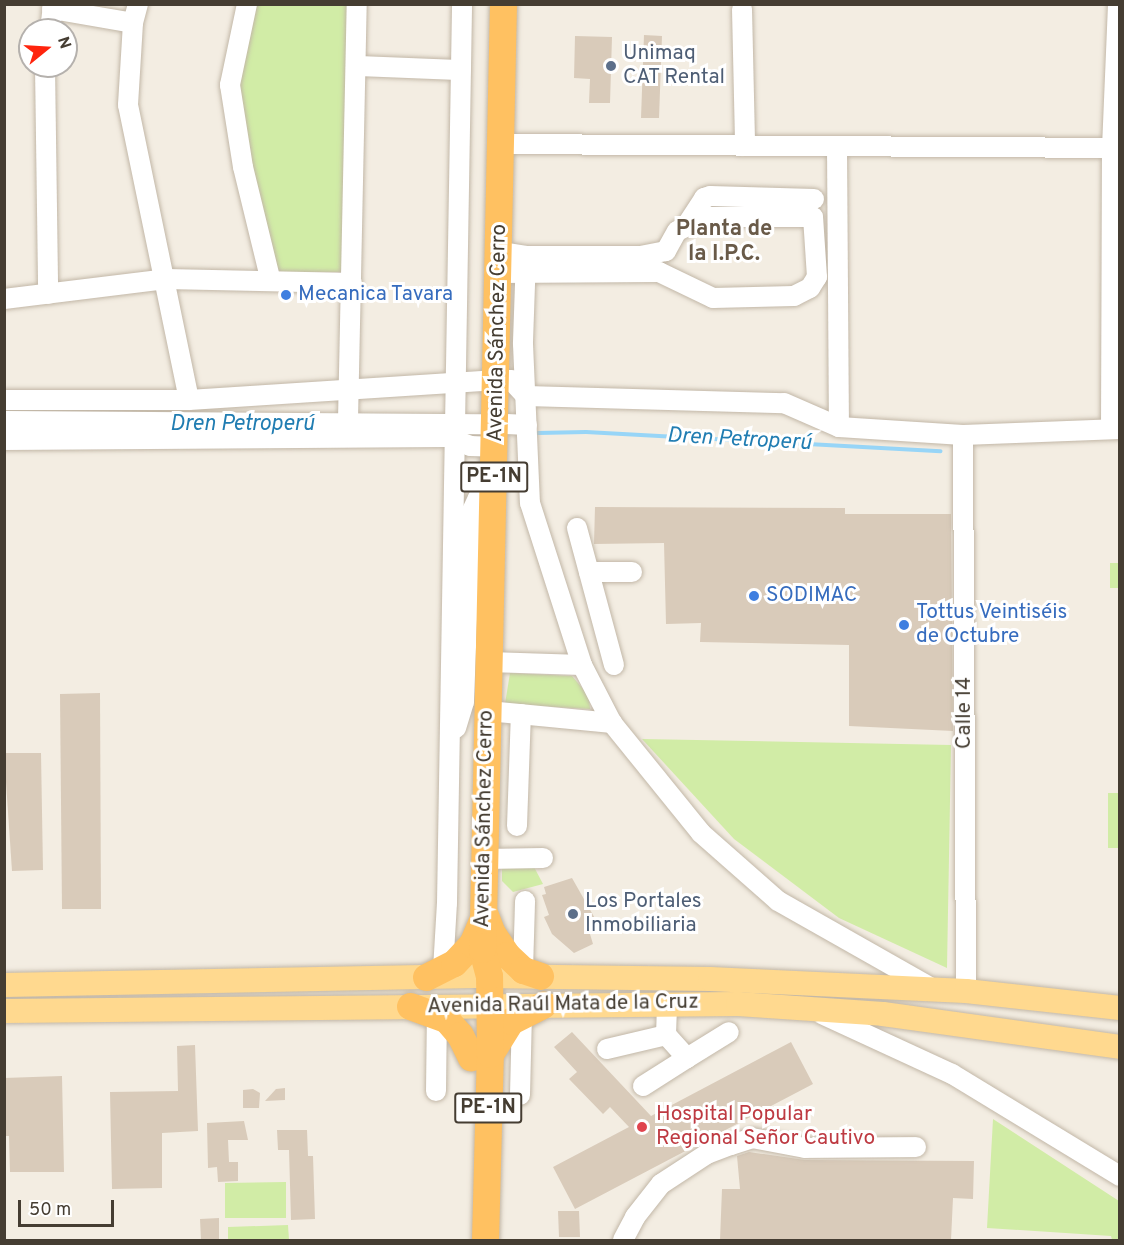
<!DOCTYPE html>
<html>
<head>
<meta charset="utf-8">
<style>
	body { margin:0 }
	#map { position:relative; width:1124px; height:1245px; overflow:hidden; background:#f3ede2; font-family:Overpass,sans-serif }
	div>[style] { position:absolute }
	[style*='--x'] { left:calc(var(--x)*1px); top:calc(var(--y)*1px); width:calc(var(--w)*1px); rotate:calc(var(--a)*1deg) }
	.green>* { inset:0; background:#d1eca6 }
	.stream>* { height:4px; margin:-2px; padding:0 2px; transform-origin:2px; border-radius:2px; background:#97d5f7 }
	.building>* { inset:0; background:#d9cbba }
	.roads { filter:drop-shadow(0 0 2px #c2b7a7) drop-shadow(0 0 2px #c2b7a7) }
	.minor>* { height:20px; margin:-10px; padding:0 10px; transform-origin:10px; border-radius:10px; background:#fff }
	.major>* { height:24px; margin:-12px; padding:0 12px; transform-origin:12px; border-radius:12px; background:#ffd98f }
	.highway>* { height:27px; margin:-13.5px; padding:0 13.5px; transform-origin:13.5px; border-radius:13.5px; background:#ffc161 }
	.dots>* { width:16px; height:16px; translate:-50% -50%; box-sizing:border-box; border:3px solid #fff; border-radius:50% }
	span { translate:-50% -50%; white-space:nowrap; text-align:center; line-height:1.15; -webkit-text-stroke:6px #fff; paint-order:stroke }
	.shield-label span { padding:2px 4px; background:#fff; border:2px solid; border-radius:4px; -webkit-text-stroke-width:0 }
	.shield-label { font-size:20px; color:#453d32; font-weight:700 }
	.service-label { font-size:21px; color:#4e5e75 }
	.left { translate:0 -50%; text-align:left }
	.shop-label { font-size:21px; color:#366cbe }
	.street-label { font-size:21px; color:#453d32 }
	.health-label { font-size:21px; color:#be3a42 }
	.neighbourhood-label { font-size:22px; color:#695a48; font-weight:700 }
	.water-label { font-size:22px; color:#217db2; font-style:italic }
	.frame { position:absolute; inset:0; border:6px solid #453d32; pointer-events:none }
	.north { position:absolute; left:18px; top:18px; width:60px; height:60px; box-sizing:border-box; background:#fff; border:2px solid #b5b1ad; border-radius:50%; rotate:72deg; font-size:16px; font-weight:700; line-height:24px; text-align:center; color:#453d32 }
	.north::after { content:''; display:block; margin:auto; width:21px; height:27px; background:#ff240d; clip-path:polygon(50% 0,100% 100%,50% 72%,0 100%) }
	.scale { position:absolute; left:18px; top:1200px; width:96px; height:27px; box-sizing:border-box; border:3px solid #453d32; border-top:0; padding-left:8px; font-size:18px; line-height:21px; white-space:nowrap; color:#453d32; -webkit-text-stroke:4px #fff; paint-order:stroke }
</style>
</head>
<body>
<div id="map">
	<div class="green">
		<div style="clip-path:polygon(254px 5px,351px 5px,348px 272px,278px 272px,243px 154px,238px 66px)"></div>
		<div style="clip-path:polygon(1110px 563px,1119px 563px,1119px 588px,1110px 588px)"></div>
		<div style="clip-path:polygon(510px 673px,572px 676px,589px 696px,590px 709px,505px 704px)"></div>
		<div style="clip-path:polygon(642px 739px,951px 745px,947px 968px,839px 918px,734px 839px)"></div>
		<div style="clip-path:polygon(1108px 793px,1119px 793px,1119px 848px,1108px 848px)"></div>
		<div style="clip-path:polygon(502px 865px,533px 865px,543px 884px,513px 892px,502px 881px)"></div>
		<div style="clip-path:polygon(993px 1119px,1119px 1201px,1119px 1240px,1112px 1240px,1111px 1236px,987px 1228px)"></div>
		<div style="clip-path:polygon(286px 1182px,286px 1218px,225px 1218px,225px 1183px)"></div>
		<div style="clip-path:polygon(288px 1225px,289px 1240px,228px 1240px,228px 1227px)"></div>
	</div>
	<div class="stream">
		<div style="--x:538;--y:433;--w:48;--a:-1.2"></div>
		<div style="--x:586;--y:432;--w:355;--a:3.1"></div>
	</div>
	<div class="building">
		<div style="clip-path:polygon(644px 35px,662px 36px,659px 118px,641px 118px)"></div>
		<div style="clip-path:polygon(575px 36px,612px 37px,610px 103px,589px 103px,590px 79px,574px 78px)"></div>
		<div style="clip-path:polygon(595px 507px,845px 508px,845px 514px,951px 514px,953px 731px,849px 726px,849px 645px,700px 642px,701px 623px,666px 624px,664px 543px,594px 544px)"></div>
		<div style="clip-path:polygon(100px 693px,101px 909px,62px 909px,60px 694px)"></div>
		<div style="clip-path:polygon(4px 753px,41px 753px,43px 870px,12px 871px)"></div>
		<div style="clip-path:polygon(572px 878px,601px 929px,590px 934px,593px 944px,574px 953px,552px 934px,544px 917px,549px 915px,542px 895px,546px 894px,544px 887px)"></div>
		<div style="clip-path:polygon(572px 1032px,651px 1116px,791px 1042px,813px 1084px,575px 1209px,553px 1167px,629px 1127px,610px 1107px,603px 1114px,569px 1079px,577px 1072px,554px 1047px)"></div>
		<div style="clip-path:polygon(195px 1045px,198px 1131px,162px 1133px,162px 1188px,112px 1189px,110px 1092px,178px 1091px,177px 1046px)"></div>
		<div style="clip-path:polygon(62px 1076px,64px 1172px,10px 1172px,9px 1136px,4px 1136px,4px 1078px)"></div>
		<div style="clip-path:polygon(285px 1088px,285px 1100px,265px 1101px,276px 1089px)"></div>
		<div style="clip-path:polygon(253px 1089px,260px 1093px,259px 1108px,243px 1108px,243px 1090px)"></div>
		<div style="clip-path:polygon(244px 1121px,248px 1140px,228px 1140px,229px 1162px,238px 1162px,238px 1181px,218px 1182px,217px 1167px,208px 1168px,207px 1123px)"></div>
		<div style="clip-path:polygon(277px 1130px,307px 1130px,308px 1156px,313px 1156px,315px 1219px,291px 1220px,289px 1150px,278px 1150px)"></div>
		<div style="clip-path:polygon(749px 1152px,805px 1160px,974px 1161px,973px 1199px,953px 1198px,951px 1240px,720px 1240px,722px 1189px,740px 1189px,737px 1156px)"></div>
		<div style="clip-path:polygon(558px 1211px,579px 1211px,580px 1237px,559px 1237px)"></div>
		<div style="clip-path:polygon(219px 1218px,219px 1240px,201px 1240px,200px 1219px)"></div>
	</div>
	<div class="roads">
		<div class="minor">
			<div style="--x:138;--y:4;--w:20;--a:105"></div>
			<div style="--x:133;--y:23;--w:82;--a:93.5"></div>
			<div style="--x:128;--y:105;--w:301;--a:78.3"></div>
			<div style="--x:247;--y:4;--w:83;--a:101.9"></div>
			<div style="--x:230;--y:85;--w:83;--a:81"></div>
			<div style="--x:243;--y:167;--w:114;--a:76.3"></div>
			<div style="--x:52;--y:9;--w:82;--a:9.8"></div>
			<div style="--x:742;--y:9;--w:137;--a:88.7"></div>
			<div style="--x:50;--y:30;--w:26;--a:-83"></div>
			<div style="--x:45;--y:66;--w:228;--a:89.2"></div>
			<div style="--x:356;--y:66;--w:105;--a:2.2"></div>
			<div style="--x:503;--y:144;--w:617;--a:0.37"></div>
			<div style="--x:837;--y:147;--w:280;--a:89.6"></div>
			<div style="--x:688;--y:223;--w:30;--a:-57"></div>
			<div style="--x:704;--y:198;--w:6;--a:-18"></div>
			<div style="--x:710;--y:196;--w:104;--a:1.7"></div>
			<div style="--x:526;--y:256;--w:88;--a:92"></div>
			<div style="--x:523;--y:344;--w:159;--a:87.5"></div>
			<div style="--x:530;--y:503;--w:170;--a:72.2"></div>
			<div style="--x:582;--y:665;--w:65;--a:62.7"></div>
			<div style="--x:612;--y:723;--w:141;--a:51"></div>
			<div style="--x:701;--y:833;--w:103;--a:41.4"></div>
			<div style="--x:778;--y:901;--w:177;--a:29.5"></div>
			<div style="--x:499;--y:273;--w:160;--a:-0.4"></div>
			<div style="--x:659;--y:272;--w:60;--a:25.7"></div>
			<div style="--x:713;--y:298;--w:81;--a:-1.4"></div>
			<div style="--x:794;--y:296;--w:18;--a:-27"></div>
			<div style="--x:810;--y:288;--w:13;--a:-58"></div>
			<div style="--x:817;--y:277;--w:60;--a:-93.8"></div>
			<div style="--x:813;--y:217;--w:107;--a:180"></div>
			<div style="--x:706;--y:217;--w:32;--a:154"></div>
			<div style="--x:677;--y:231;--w:23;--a:119"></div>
			<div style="--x:666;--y:251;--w:25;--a:169"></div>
			<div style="--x:641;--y:256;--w:115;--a:180"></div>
			<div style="--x:526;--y:256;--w:26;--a:-171"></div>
			<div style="--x:4;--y:299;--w:163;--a:-7"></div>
			<div style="--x:166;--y:279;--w:186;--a:1.2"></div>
			<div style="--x:4;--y:400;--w:185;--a:0"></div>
			<div style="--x:189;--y:400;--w:309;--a:-3.7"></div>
			<div style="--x:497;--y:380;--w:14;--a:0"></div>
			<div style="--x:511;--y:380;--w:22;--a:47"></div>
			<div style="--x:526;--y:396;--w:258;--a:1.6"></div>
			<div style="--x:784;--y:403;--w:60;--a:23.6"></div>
			<div style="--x:839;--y:427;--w:124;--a:3.7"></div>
			<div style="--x:963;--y:435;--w:157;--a:-2.2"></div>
			<div style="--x:348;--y:420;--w:416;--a:-88.8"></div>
			<div style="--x:4;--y:421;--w:478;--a:0.4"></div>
			<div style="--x:507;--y:424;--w:20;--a:3"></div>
			<div style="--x:1111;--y:429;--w:281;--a:-89.8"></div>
			<div style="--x:1112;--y:148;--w:144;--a:-87.6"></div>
			<div style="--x:963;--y:435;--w:556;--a:89.69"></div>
			<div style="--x:4;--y:440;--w:443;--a:-0.4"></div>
			<div style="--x:447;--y:437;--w:25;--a:21"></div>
			<div style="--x:470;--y:446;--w:25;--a:2"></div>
			<div style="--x:577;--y:528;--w:142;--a:74.9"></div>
			<div style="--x:589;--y:572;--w:43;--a:0"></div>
			<div style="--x:489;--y:662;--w:93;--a:1.8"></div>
			<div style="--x:488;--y:711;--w:125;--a:5.5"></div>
			<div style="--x:456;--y:728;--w:27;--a:-73"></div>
			<div style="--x:464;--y:702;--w:189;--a:-87.9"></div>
			<div style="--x:471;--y:513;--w:17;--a:-65"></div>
			<div style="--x:478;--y:498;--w:19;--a:-32"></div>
			<div style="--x:517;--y:826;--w:112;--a:-88"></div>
			<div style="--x:485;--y:859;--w:58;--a:-1"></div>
			<div style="--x:443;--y:970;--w:67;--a:-86.6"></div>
			<div style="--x:447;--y:903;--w:899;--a:-89.04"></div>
			<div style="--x:523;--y:970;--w:69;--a:-88.3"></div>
			<div style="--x:822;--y:1014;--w:143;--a:24.8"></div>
			<div style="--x:952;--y:1074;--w:197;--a:31.3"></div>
			<div style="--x:607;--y:1049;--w:61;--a:-13.3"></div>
			<div style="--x:666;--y:1035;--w:31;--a:-88"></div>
			<div style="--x:687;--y:1058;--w:49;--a:-31.8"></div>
			<div style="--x:643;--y:1086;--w:52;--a:-32.5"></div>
			<div style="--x:687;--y:1058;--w:31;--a:-132"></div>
			<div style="--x:436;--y:1091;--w:78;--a:-89.3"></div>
			<div style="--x:520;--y:1095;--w:83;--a:-88.6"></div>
			<div style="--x:623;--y:1240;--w:26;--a:-62"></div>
			<div style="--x:635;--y:1217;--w:42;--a:-51.8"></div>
			<div style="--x:661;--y:1184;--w:55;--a:-33.1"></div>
			<div style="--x:707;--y:1154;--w:26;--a:-21"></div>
			<div style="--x:731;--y:1145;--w:22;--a:-18"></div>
			<div style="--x:752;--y:1138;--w:54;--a:10.7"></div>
			<div style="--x:805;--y:1148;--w:111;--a:-0.5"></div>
		</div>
		<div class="major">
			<div style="--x:4;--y:985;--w:485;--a:-1.1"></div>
			<div style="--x:489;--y:976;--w:221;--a:0.8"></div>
			<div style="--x:710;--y:979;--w:256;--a:2.7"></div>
			<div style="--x:966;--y:991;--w:155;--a:6.3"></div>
			<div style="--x:4;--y:1011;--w:734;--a:-0.55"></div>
			<div style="--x:738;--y:1004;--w:145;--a:3.9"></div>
			<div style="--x:883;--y:1014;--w:239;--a:7.9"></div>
		</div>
		<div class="highway">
			<div style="--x:485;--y:915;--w:19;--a:69"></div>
			<div style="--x:492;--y:933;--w:27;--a:56"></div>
			<div style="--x:507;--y:955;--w:22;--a:43"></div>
			<div style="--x:523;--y:970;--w:18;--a:19"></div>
			<div style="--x:426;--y:977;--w:31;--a:-27"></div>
			<div style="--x:454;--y:963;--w:26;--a:-47"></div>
			<div style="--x:472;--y:944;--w:25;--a:-67"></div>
			<div style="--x:410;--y:1006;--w:38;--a:20"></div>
			<div style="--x:446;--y:1019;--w:21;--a:49"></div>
			<div style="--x:460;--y:1035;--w:25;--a:64"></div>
			<div style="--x:490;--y:1054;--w:39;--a:-58"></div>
			<div style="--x:511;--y:1021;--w:36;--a:-27"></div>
			<div style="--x:485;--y:1240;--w:186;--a:-88.5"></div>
			<div style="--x:490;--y:1054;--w:78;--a:-90.7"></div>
			<div style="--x:489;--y:976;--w:28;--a:-105"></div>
			<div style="--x:482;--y:949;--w:29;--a:-88"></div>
			<div style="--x:483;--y:920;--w:916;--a:-88.75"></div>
		</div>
	</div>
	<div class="dots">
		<div style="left:611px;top:66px;background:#5c6f8a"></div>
		<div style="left:286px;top:295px;background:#3f7fe0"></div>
		<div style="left:754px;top:596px;background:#3f7fe0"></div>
		<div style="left:904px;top:625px;background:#3f7fe0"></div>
		<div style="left:573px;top:914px;background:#5c6f8a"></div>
		<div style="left:642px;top:1127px;background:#e0444e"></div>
	</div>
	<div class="shield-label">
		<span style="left:494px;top:477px">PE-1N</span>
		<span style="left:488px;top:1108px">PE-1N</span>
	</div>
	<div class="service-label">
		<span class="left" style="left:623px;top:66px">Unimaq<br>CAT Rental</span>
		<span class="left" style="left:585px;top:914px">Los Portales<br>Inmobiliaria</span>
	</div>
	<div class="shop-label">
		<span class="left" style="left:298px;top:295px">Mecanica Tavara</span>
		<span class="left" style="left:766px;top:596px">SODIMAC</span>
		<span class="left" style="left:916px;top:625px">Tottus Veintiséis<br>de Octubre</span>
	</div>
	<div class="street-label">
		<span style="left:498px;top:333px;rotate:-89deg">Avenida Sánchez Cerro</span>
		<span style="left:965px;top:713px;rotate:-90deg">Calle 14</span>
		<span style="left:485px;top:819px;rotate:-89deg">Avenida Sánchez Cerro</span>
		<span style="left:563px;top:1005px;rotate:-1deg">Avenida Raúl Mata de la Cruz</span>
	</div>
	<div class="health-label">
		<span class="left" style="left:656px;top:1127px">Hospital Popular<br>Regional Señor Cautivo</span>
	</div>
	<div class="neighbourhood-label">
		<span style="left:724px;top:242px">Planta de<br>la I.P.C.</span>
	</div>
	<div class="water-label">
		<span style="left:242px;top:425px">Dren Petroperú</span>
		<span style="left:739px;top:440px;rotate:3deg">Dren Petroperú</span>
	</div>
	<div class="frame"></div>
	<div class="north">N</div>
	<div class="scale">50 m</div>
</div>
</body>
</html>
